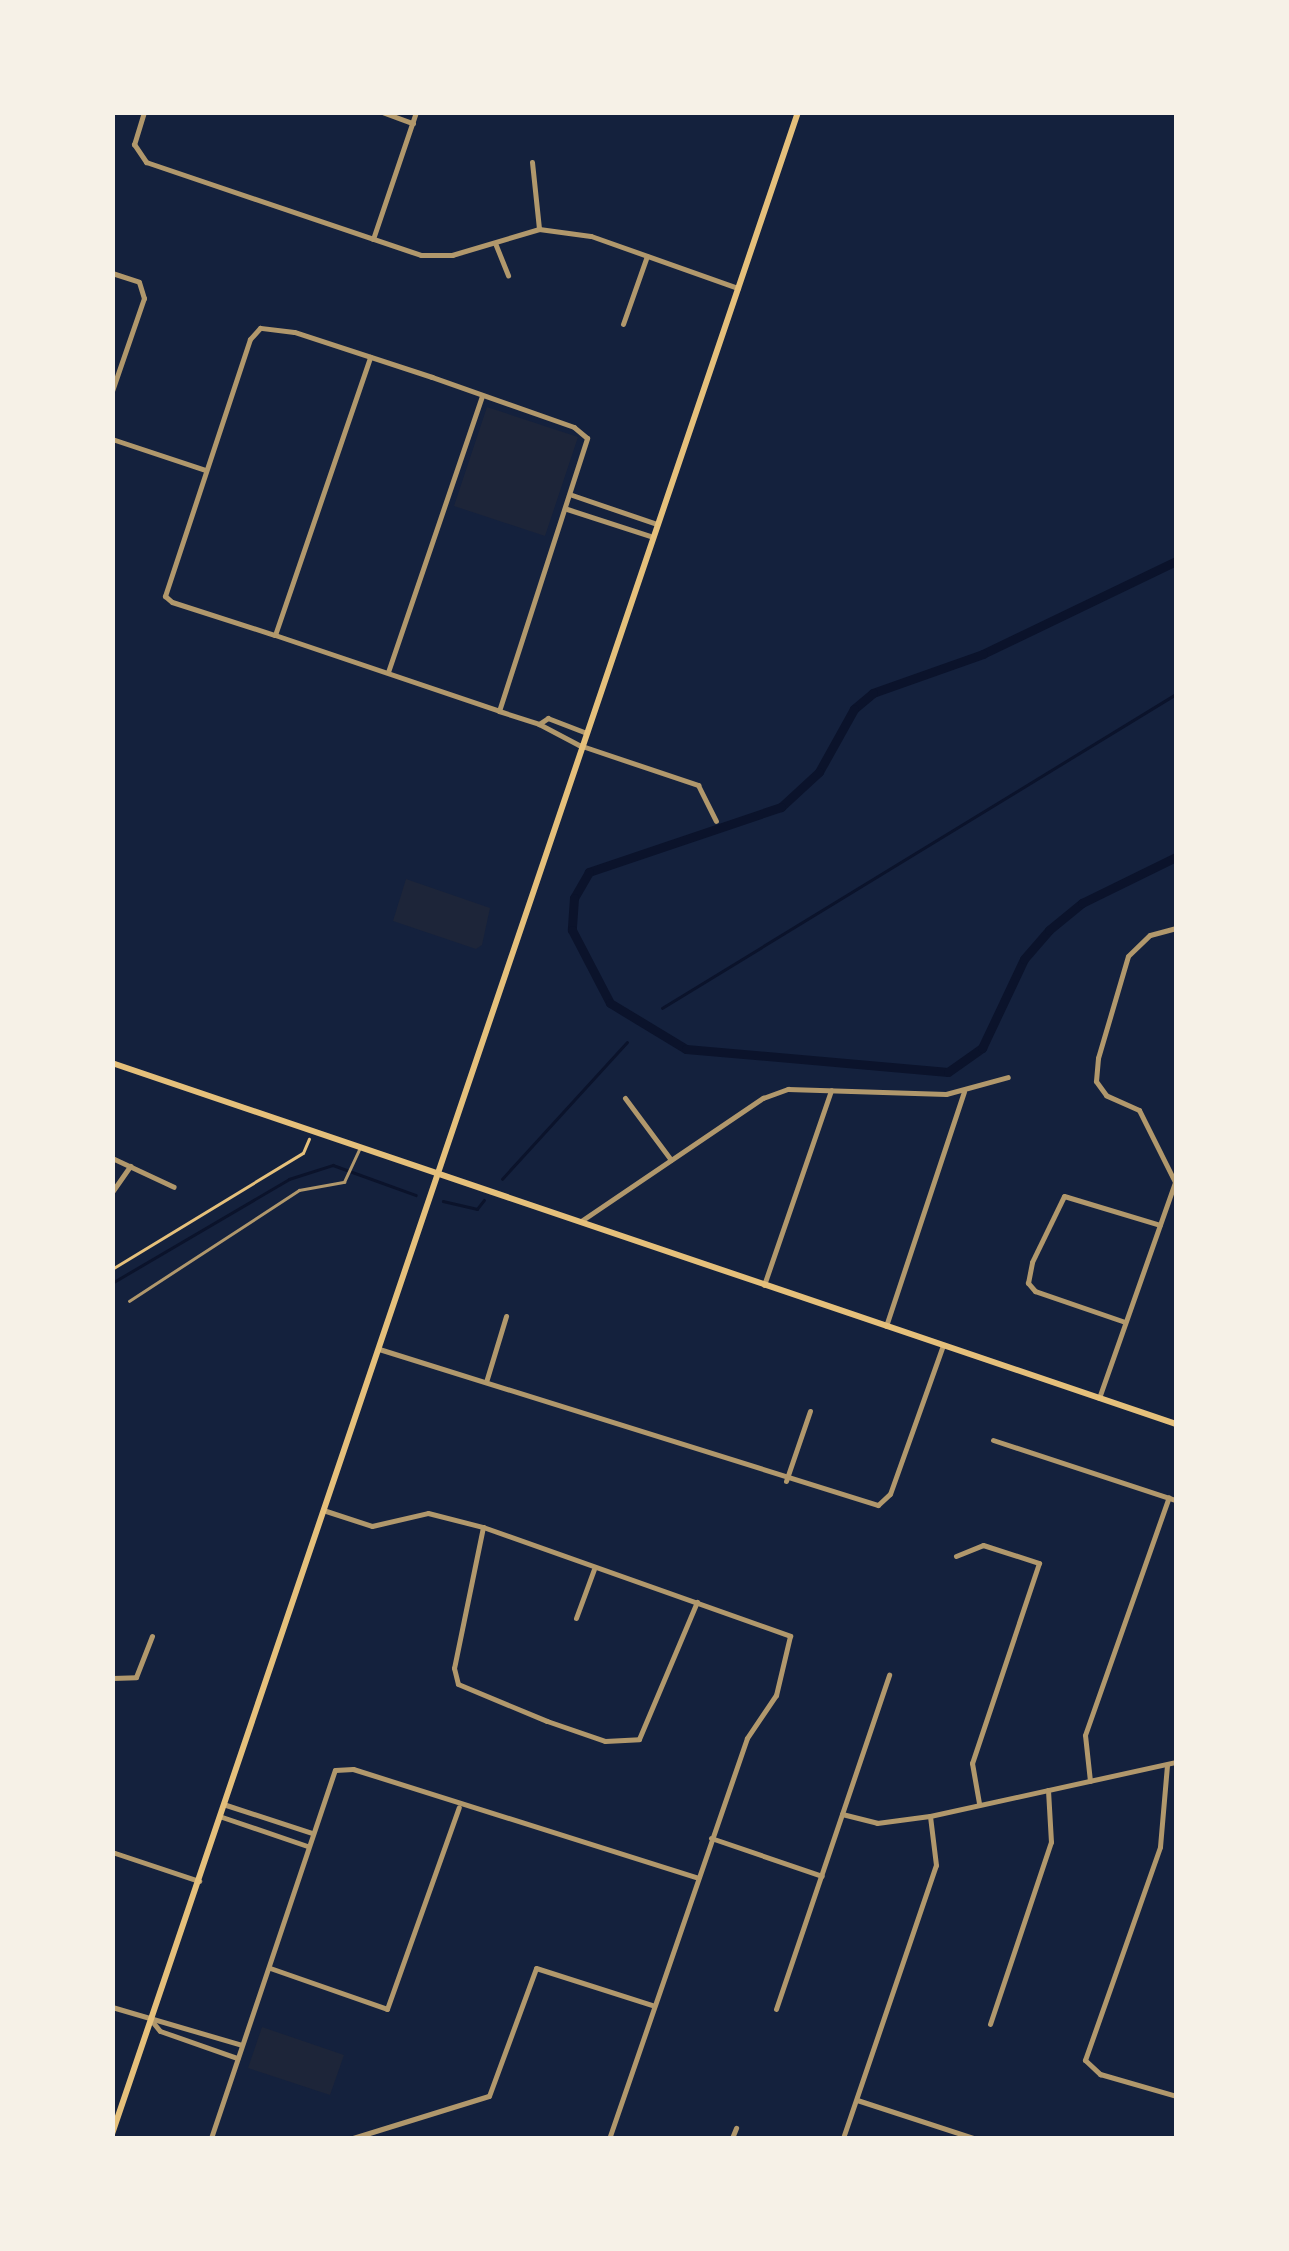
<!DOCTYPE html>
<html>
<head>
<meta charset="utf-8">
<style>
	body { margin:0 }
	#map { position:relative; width:1289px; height:2251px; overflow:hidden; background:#14213d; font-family:"Roboto Condensed",sans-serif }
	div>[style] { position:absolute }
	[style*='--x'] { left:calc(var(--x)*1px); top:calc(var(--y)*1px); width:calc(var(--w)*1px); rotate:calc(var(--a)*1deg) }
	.green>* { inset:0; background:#1d2539 }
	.stream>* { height:2.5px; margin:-1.25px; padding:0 1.25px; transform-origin:1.25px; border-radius:1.25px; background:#0b132b }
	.canal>* { height:9px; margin:-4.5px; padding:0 4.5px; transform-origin:4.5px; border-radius:4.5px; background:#0b132b }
	.path>* { height:2.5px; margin:-1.25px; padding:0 1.25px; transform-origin:1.25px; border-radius:1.25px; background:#e5c07b }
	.service>* { height:2.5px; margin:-1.25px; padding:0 1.25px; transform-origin:1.25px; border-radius:1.25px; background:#b1986c }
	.minor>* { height:5px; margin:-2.5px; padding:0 2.5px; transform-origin:2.5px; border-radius:2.5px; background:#b1986c }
	.secondary>* { height:6px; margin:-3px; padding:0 3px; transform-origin:3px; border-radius:3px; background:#e5c07b }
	span { translate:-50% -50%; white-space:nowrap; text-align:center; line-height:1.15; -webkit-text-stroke:8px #f6f1e7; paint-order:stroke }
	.frame { position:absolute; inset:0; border:115px solid #f6f1e7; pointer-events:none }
</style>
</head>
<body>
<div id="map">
	<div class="green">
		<div style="clip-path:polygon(487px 407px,578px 437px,545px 536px,454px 506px)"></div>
		<div style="clip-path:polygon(406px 879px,490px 908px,482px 945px,476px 949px,393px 921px)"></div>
		<div style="clip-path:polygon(262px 2027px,344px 2055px,330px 2095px,248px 2068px)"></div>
	</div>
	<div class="stream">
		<div style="--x:662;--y:1008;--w:602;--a:-31.42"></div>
		<div style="--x:502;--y:1179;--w:185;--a:-47.6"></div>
		<div style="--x:443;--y:1201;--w:35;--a:13"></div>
		<div style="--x:477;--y:1209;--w:11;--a:-52"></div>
		<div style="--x:112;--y:1283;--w:205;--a:-30.4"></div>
		<div style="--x:289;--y:1179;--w:46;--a:-17.7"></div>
		<div style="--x:333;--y:1165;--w:88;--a:19.9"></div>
	</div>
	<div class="canal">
		<div style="--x:1176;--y:561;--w:214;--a:154.3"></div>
		<div style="--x:983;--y:654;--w:117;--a:160.5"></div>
		<div style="--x:873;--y:693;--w:25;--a:140"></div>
		<div style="--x:854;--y:709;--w:72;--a:119.1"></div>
		<div style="--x:819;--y:772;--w:52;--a:137.4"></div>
		<div style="--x:781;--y:807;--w:203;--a:161.3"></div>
		<div style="--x:589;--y:872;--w:30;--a:120"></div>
		<div style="--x:574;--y:898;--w:32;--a:94"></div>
		<div style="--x:572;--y:930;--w:82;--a:62.5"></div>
		<div style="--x:610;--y:1003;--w:89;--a:31.2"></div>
		<div style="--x:686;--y:1049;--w:263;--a:5"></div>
		<div style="--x:948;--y:1072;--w:42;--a:-35.2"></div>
		<div style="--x:982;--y:1048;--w:98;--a:-64.7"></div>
		<div style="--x:1024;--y:959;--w:38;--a:-49"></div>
		<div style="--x:1049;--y:930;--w:43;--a:-39.3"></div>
		<div style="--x:1082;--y:903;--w:105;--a:-26.1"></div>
	</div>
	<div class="path">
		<div style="--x:112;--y:1269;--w:223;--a:-31.3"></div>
		<div style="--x:303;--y:1153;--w:15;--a:-67"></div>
	</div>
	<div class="service">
		<div style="--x:129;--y:1301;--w:203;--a:-33.1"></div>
		<div style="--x:299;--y:1190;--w:46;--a:-10.1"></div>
		<div style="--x:344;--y:1182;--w:35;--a:-65"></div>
	</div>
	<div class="minor">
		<div style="--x:144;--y:112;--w:34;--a:107"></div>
		<div style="--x:134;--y:144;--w:22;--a:56"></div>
		<div style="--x:146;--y:162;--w:290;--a:18.7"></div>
		<div style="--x:421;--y:255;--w:31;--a:0"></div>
		<div style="--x:452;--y:255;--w:91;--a:-16.6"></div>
		<div style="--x:539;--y:229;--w:52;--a:7.7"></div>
		<div style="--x:591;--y:236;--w:156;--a:19.5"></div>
		<div style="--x:382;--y:112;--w:33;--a:20"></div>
		<div style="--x:532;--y:162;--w:67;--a:84"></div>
		<div style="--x:373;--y:239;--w:134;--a:-71.3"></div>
		<div style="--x:495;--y:243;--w:35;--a:68"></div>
		<div style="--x:112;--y:273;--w:28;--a:18"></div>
		<div style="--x:139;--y:282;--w:17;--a:73"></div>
		<div style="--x:144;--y:298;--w:98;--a:109"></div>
		<div style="--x:623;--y:324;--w:72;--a:-70.6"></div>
		<div style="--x:112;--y:439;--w:98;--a:18.4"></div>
		<div style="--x:572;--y:495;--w:87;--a:18.9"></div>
		<div style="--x:567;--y:509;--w:87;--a:18"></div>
		<div style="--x:275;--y:635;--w:294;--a:-71.1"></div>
		<div style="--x:388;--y:672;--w:292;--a:-71.2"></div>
		<div style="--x:499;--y:711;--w:287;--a:-72.1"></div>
		<div style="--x:587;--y:438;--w:17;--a:-140"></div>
		<div style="--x:574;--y:427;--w:151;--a:-160.6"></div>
		<div style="--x:432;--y:377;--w:145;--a:-161.9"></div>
		<div style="--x:294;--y:332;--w:34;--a:-173"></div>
		<div style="--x:260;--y:328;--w:15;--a:132"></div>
		<div style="--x:250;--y:339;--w:271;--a:108.3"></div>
		<div style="--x:165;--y:596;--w:9;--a:41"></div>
		<div style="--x:172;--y:602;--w:108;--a:17.8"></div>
		<div style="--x:275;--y:635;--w:237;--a:18.7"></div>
		<div style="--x:499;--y:711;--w:42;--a:18"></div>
		<div style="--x:584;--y:732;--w:39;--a:-159"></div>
		<div style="--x:548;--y:718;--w:11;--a:146"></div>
		<div style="--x:539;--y:724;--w:45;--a:27.7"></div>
		<div style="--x:579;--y:745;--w:126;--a:18.6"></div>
		<div style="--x:698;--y:785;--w:40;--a:63.4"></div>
		<div style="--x:625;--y:1098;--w:77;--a:53.4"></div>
		<div style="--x:112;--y:1158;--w:68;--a:25.1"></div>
		<div style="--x:112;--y:1192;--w:32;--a:-55"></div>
		<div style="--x:581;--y:1221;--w:220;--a:-34.1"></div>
		<div style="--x:763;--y:1098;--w:27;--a:-20"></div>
		<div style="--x:788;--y:1089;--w:158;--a:1.8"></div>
		<div style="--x:946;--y:1094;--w:64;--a:-15.3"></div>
		<div style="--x:764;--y:1285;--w:206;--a:-71"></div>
		<div style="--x:1125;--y:1322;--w:95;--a:-161"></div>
		<div style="--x:1035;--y:1291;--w:11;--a:-131"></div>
		<div style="--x:1028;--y:1283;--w:21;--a:-79"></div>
		<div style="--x:1032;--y:1262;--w:73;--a:-64.1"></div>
		<div style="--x:1064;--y:1196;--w:100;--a:16.8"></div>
		<div style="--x:886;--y:1326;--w:247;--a:-71.6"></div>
		<div style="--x:379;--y:1349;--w:523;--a:17.36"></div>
		<div style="--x:878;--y:1505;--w:16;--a:-43"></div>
		<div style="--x:890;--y:1494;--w:158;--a:-70.4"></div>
		<div style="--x:486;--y:1382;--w:69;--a:-73.1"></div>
		<div style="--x:1099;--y:1398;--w:229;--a:-70.6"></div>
		<div style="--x:1175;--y:1182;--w:80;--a:-116.6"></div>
		<div style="--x:1139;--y:1110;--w:36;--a:-156"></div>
		<div style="--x:1106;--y:1095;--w:17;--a:-126"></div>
		<div style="--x:1096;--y:1081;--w:23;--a:-85"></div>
		<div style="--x:1098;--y:1058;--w:106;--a:-73.6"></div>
		<div style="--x:1128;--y:956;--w:30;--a:-44"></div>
		<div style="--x:1150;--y:935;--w:27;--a:-15"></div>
		<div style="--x:993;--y:1440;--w:193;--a:18.2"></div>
		<div style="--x:786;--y:1481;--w:74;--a:-71.1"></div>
		<div style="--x:326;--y:1511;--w:48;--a:18.1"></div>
		<div style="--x:372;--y:1526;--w:57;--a:-13.1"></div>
		<div style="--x:428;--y:1513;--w:57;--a:14.3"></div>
		<div style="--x:483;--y:1527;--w:326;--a:19.5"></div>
		<div style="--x:790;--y:1636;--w:61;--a:103.3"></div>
		<div style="--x:776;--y:1695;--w:52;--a:124"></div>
		<div style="--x:747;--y:1738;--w:423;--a:109"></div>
		<div style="--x:483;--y:1527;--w:144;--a:101.6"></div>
		<div style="--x:454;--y:1668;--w:16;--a:76"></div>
		<div style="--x:458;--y:1684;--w:96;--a:22.6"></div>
		<div style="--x:547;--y:1721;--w:61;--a:19"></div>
		<div style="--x:605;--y:1741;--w:34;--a:-3"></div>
		<div style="--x:639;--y:1739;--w:149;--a:-67.1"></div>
		<div style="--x:956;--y:1556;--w:29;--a:-22"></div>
		<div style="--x:983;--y:1545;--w:59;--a:17.8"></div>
		<div style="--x:1039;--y:1563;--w:211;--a:108.5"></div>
		<div style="--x:972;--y:1763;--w:41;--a:80.1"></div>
		<div style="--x:576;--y:1618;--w:52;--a:-69.8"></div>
		<div style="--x:112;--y:1678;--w:24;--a:-2"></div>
		<div style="--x:136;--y:1677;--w:44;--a:-68.7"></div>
		<div style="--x:1167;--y:1765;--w:82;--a:94.9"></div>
		<div style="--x:1160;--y:1847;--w:226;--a:109.4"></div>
		<div style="--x:1085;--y:2060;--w:21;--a:43"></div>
		<div style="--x:1100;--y:2074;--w:79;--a:16.1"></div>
		<div style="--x:1090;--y:1781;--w:46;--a:-96.2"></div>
		<div style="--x:1085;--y:1735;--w:252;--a:-70.6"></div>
		<div style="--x:226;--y:1805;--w:90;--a:18"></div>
		<div style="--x:842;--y:1814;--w:36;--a:14"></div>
		<div style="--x:877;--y:1823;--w:53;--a:-7.5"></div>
		<div style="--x:930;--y:1816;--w:252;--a:-12.4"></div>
		<div style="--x:222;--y:1817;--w:90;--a:18.8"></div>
		<div style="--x:711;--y:1838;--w:117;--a:18.9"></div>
		<div style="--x:112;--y:1852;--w:92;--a:18.4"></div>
		<div style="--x:270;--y:1968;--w:124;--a:19.3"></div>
		<div style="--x:387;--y:2009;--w:214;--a:-70.4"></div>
		<div style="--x:112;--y:2007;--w:135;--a:16.3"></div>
		<div style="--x:776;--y:2009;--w:353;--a:-71.3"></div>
		<div style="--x:151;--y:2020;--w:14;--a:51"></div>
		<div style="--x:160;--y:2031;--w:82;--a:19.3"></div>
		<div style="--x:990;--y:2024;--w:192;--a:-71.5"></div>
		<div style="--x:1051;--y:1842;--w:52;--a:-93.3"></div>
		<div style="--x:857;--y:2100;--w:122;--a:18.1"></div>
		<div style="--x:211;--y:2138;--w:388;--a:-71.4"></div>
		<div style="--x:335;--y:1770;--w:18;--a:-3"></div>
		<div style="--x:353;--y:1769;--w:362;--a:17.5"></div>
		<div style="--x:353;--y:2138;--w:142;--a:-17.2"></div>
		<div style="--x:489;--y:2096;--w:136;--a:-69.8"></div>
		<div style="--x:536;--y:1968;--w:122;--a:17.7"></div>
		<div style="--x:732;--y:2138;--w:11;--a:-68"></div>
		<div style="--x:843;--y:2138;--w:288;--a:-71.2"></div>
		<div style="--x:936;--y:1865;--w:49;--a:-97"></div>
	</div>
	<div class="secondary">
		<div style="--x:112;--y:1063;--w:1124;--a:18.74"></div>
		<div style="--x:112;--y:2134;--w:2135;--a:-71.26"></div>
	</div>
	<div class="frame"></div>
</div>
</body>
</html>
